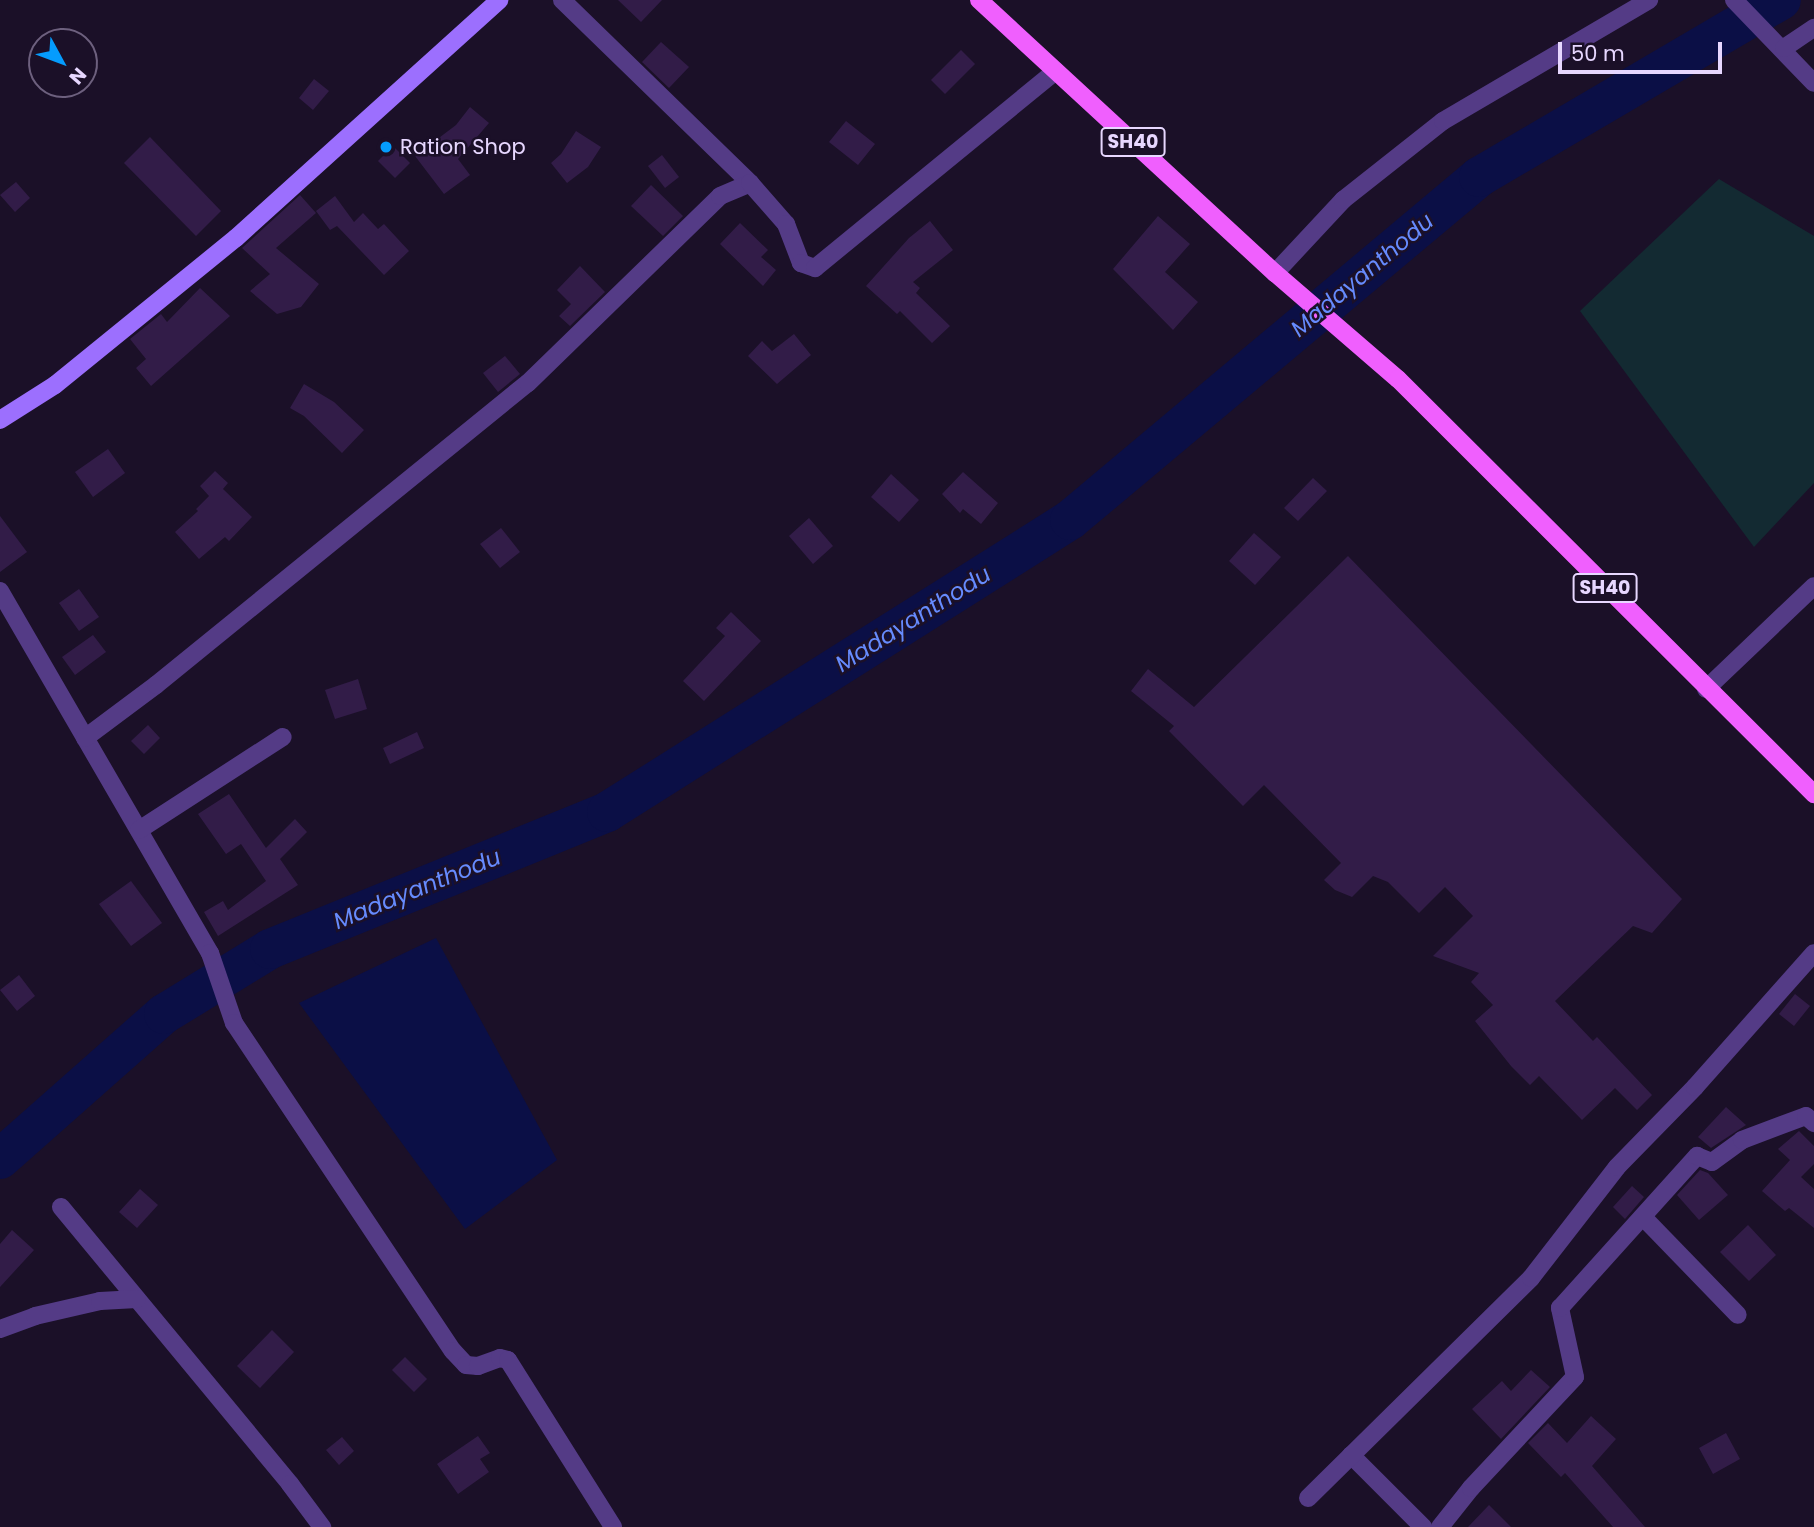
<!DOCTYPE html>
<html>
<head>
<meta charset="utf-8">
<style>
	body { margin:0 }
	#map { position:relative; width:1814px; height:1527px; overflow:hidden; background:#1b1028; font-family:Poppins,sans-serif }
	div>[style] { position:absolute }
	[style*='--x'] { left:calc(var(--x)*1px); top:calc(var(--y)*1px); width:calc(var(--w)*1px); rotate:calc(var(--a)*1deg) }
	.green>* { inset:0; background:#132a32 }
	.water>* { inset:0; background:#0b0f46 }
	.river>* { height:40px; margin:-20px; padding:0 20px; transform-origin:20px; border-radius:20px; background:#0b0f46 }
	.building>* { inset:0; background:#321c48 }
	.street>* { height:18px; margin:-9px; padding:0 9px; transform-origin:9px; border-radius:9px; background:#543b86 }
	.secondary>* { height:18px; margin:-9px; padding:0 9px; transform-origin:9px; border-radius:9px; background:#9c6ffe }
	.primary>* { height:18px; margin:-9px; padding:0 9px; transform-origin:9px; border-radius:9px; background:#f05ffe }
	.dots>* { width:19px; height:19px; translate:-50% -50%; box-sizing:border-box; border:4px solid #1b1028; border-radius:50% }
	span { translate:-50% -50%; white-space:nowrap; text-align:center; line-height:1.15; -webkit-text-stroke:5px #1b1028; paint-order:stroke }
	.shield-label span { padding:2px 5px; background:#1b1028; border:2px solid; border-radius:5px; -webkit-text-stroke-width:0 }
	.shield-label { font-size:19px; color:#e7d7ff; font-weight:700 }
	.poi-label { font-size:21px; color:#e7d7ff }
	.left { translate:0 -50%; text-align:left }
	.water-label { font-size:23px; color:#668bfe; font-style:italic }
	.north { position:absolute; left:28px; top:28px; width:70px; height:70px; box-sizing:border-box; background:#1b1028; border:2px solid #6d607e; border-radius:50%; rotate:131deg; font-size:19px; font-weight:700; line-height:28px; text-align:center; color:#e7d7ff }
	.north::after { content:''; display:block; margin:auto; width:24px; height:32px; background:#059cfd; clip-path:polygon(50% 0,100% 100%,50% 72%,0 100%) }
	.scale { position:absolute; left:1558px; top:42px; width:164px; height:32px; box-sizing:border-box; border:4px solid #e7d7ff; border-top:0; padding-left:9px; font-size:21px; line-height:24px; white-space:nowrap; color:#e7d7ff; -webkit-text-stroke:5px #1b1028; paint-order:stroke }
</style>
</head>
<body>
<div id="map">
	<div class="green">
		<div style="clip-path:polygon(1719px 179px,1814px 236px,1814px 483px,1754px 547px,1580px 311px)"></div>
	</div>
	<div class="water">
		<div style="clip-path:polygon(436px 938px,557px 1160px,465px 1229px,299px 1003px)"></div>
	</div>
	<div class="river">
		<div style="--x:0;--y:1159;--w:219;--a:-41.5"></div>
		<div style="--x:164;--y:1014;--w:124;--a:-31.5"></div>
		<div style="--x:270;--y:949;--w:364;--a:-22.1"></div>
		<div style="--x:607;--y:812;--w:547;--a:-32.24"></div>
		<div style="--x:1070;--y:520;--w:534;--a:-39.98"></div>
		<div style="--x:1479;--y:177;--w:350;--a:-30.4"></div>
	</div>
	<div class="building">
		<div style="clip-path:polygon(618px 0,662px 0,641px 22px)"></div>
		<div style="clip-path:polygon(661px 42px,689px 67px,669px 88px,642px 62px)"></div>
		<div style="clip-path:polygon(961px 50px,975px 64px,945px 94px,931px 80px)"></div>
		<div style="clip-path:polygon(314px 79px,329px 91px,313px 110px,299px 98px)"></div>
		<div style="clip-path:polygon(470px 107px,489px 123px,458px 159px,470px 175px,444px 194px,415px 156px,456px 125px)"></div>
		<div style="clip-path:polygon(846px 121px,875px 144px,858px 165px,829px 142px)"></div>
		<div style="clip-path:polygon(576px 131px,601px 147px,588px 167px,567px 183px,551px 163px,561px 154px)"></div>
		<div style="clip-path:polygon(150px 137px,221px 211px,196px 236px,124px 163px)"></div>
		<div style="clip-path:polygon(393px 146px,410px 163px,395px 178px,378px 161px)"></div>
		<div style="clip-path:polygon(662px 155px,679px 177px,665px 188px,648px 166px)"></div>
		<div style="clip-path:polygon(16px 182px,30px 198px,15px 212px,0 195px)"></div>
		<div style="clip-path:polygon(651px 185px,683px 216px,663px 236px,631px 206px)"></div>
		<div style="clip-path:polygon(300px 195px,316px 213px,276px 248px,319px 284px,301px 307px,277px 314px,250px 291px,270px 274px,242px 248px)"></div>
		<div style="clip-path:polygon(335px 196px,354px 222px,363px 213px,378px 229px,384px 224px,409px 251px,384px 275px,337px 226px,330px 230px,316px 211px)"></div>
		<div style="clip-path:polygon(1158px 216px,1190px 244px,1165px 272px,1198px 302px,1173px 330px,1113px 269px)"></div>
		<div style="clip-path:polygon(930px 221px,953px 250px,913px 282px,920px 288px,916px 293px,950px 326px,932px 343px,900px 311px,897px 314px,866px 286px,909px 238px)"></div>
		<div style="clip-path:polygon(740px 223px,768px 250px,761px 257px,776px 270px,763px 286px,720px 244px)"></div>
		<div style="clip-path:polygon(580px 266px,605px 292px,570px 326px,559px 316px,571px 304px,557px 290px)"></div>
		<div style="clip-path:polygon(200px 288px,230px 316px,151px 386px,136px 368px,146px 359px,130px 339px,161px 314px,167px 322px)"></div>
		<div style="clip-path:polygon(794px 334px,811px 355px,777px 384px,748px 356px,762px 341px,772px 351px)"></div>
		<div style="clip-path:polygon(505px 356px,520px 374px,498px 392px,483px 373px)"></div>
		<div style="clip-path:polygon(304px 384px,334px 402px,364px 430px,342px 453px,304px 416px,290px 408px)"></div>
		<div style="clip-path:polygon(108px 449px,125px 473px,93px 497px,75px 472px)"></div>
		<div style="clip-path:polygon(215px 471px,228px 483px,223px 489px,252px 517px,229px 541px,225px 537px,199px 559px,175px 532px,198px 511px,196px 509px,209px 496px,200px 486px)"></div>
		<div style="clip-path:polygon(963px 472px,998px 503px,981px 524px,963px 509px,960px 513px,942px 494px)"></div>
		<div style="clip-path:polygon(891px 474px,919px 500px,899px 522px,871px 497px)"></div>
		<div style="clip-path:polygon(1313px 478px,1327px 491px,1298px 521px,1284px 508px)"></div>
		<div style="clip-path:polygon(0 516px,27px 552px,0 572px)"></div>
		<div style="clip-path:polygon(809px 518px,833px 546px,813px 564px,789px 536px)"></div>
		<div style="clip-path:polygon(501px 528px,520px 552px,500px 568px,480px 544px)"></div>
		<div style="clip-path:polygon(1254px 533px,1281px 557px,1255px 585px,1229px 561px)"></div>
		<div style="clip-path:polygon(1348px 556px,1682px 899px,1652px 933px,1633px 926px,1555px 1001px,1593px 1041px,1597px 1037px,1652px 1095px,1637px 1110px,1615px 1088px,1582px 1120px,1539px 1076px,1530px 1085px,1511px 1066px,1475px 1021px,1493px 1005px,1471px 982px,1479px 973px,1433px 956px,1473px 916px,1445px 887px,1419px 913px,1388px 882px,1373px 876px,1352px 897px,1335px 890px,1324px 880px,1341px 863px,1264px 785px,1243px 806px,1169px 731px,1174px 726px,1131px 691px,1148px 669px,1194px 707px)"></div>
		<div style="clip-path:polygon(79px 589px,99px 617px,79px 631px,59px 603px)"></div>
		<div style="clip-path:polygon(731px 612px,761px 641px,704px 701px,683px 681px,725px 636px,716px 628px)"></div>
		<div style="clip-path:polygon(93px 635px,106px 652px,75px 675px,62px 657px)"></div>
		<div style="clip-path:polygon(358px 679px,367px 709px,335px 719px,325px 690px)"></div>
		<div style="clip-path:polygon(148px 725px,160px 738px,144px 754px,131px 741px)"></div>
		<div style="clip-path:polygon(417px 732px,424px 748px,390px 764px,383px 748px)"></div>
		<div style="clip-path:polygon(229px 794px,266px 848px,295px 819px,307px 832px,280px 859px,298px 885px,218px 936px,204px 912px,223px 901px,228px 910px,266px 881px,241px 844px,226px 854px,198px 814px)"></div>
		<div style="clip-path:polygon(131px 881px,162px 923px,131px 946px,99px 904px)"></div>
		<div style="clip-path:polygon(19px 975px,35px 996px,17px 1011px,0 990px)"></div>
		<div style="clip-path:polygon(1795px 994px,1810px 1006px,1794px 1026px,1779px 1014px)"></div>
		<div style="clip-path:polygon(1726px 1107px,1746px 1125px,1711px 1148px,1698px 1137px)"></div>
		<div style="clip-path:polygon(1799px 1131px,1814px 1146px,1814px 1164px,1801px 1177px,1814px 1189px,1814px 1228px,1789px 1208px,1785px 1211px,1762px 1191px,1790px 1160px,1778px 1149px)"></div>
		<div style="clip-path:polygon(1700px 1170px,1708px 1173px,1728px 1195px,1699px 1220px,1677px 1195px)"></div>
		<div style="clip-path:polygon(1632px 1186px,1644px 1197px,1625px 1219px,1613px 1207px)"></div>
		<div style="clip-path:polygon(140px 1189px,158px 1205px,137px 1228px,119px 1212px)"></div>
		<div style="clip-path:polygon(1748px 1225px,1776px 1255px,1749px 1281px,1720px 1252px)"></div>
		<div style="clip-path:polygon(12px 1230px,34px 1250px,0 1287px,0 1244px)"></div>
		<div style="clip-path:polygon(272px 1330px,294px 1352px,260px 1388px,237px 1366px)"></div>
		<div style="clip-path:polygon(405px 1357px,427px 1379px,414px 1392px,392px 1370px)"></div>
		<div style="clip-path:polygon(1531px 1370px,1550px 1387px,1501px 1439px,1472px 1409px,1502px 1381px,1511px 1391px)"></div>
		<div style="clip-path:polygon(1591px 1416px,1616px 1439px,1592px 1466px,1645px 1527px,1613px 1527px,1565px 1473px,1561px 1477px,1528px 1443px,1548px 1423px,1567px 1443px)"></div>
		<div style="clip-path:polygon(1726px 1433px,1740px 1459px,1713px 1474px,1699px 1448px)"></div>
		<div style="clip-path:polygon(478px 1436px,490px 1453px,480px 1459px,489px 1472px,458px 1494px,437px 1464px)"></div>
		<div style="clip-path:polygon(342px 1437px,354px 1451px,339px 1465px,326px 1450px)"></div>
		<div style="clip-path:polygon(1489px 1505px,1511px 1527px,1468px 1527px)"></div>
	</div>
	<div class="street">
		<div style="--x:562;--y:0;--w:262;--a:44.2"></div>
		<div style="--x:1734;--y:0;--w:115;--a:46.1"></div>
		<div style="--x:1784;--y:48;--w:36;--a:-34"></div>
		<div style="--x:1275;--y:273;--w:100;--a:-47"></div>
		<div style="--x:1343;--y:200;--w:127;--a:-38.3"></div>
		<div style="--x:1443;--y:121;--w:239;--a:-30.4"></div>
		<div style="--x:0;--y:591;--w:419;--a:59.9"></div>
		<div style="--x:210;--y:953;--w:74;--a:71.1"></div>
		<div style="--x:234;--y:1023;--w:394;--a:56.3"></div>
		<div style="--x:453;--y:1351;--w:19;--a:47"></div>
		<div style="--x:466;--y:1365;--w:12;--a:5"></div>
		<div style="--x:478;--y:1366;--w:23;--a:-20"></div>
		<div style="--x:500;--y:1358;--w:8;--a:14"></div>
		<div style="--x:508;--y:1360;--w:197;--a:57.8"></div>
		<div style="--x:1706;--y:689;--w:149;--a:-43.6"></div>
		<div style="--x:85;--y:738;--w:89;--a:-36.7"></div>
		<div style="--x:156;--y:685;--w:479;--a:-39.1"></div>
		<div style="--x:528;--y:383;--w:268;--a:-44.2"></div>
		<div style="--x:720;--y:196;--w:33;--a:-23"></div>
		<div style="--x:750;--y:183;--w:55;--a:48.7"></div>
		<div style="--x:786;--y:224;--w:42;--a:69"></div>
		<div style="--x:801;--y:263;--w:15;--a:20"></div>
		<div style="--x:815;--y:268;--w:311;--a:-39.3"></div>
		<div style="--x:139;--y:830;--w:171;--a:-32.9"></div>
		<div style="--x:61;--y:1207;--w:359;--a:50.4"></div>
		<div style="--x:290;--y:1484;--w:54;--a:53.3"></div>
		<div style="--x:1643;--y:1217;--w:136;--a:45.9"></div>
		<div style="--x:0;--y:1329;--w:37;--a:-20"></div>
		<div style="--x:35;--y:1316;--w:67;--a:-13"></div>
		<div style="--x:100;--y:1301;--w:37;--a:-3"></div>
		<div style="--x:1351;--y:1455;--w:102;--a:45"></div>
		<div style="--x:1308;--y:1498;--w:313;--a:-44.6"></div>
		<div style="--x:1531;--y:1278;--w:140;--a:-52.2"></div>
		<div style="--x:1617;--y:1167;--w:112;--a:-45.7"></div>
		<div style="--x:1695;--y:1087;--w:179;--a:-48.4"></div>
		<div style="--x:1440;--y:1527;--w:50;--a:-51.5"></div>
		<div style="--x:1471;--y:1488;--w:152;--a:-46.9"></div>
		<div style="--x:1575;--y:1377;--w:71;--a:-102.3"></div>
		<div style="--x:1560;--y:1308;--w:205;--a:-48"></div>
		<div style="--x:1697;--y:1156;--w:16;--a:22"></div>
		<div style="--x:1712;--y:1162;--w:37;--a:-36"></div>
		<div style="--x:1742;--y:1140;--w:68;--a:-20.6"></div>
		<div style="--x:1806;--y:1116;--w:11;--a:41"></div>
	</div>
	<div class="secondary">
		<div style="--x:0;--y:420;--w:65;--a:-32.5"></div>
		<div style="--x:55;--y:385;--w:233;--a:-39.1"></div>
		<div style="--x:236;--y:238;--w:355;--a:-42.1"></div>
	</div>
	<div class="primary">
		<div style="--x:979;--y:0;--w:403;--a:42.7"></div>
		<div style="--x:1275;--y:273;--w:162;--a:40.8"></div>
		<div style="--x:1398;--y:379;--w:588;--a:44.93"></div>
	</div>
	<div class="dots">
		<div style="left:386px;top:147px;background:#059cfd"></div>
	</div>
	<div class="shield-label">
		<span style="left:1133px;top:142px">SH40</span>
		<span style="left:1605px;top:588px">SH40</span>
	</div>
	<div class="poi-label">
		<span class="left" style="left:400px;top:147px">Ration Shop</span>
	</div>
	<div class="water-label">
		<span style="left:1362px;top:275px;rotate:-40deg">Madayanthodu</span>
		<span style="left:913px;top:619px;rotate:-32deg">Madayanthodu</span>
		<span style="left:417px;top:889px;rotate:-22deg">Madayanthodu</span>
	</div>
	<div class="north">N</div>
	<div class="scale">50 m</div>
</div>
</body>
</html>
